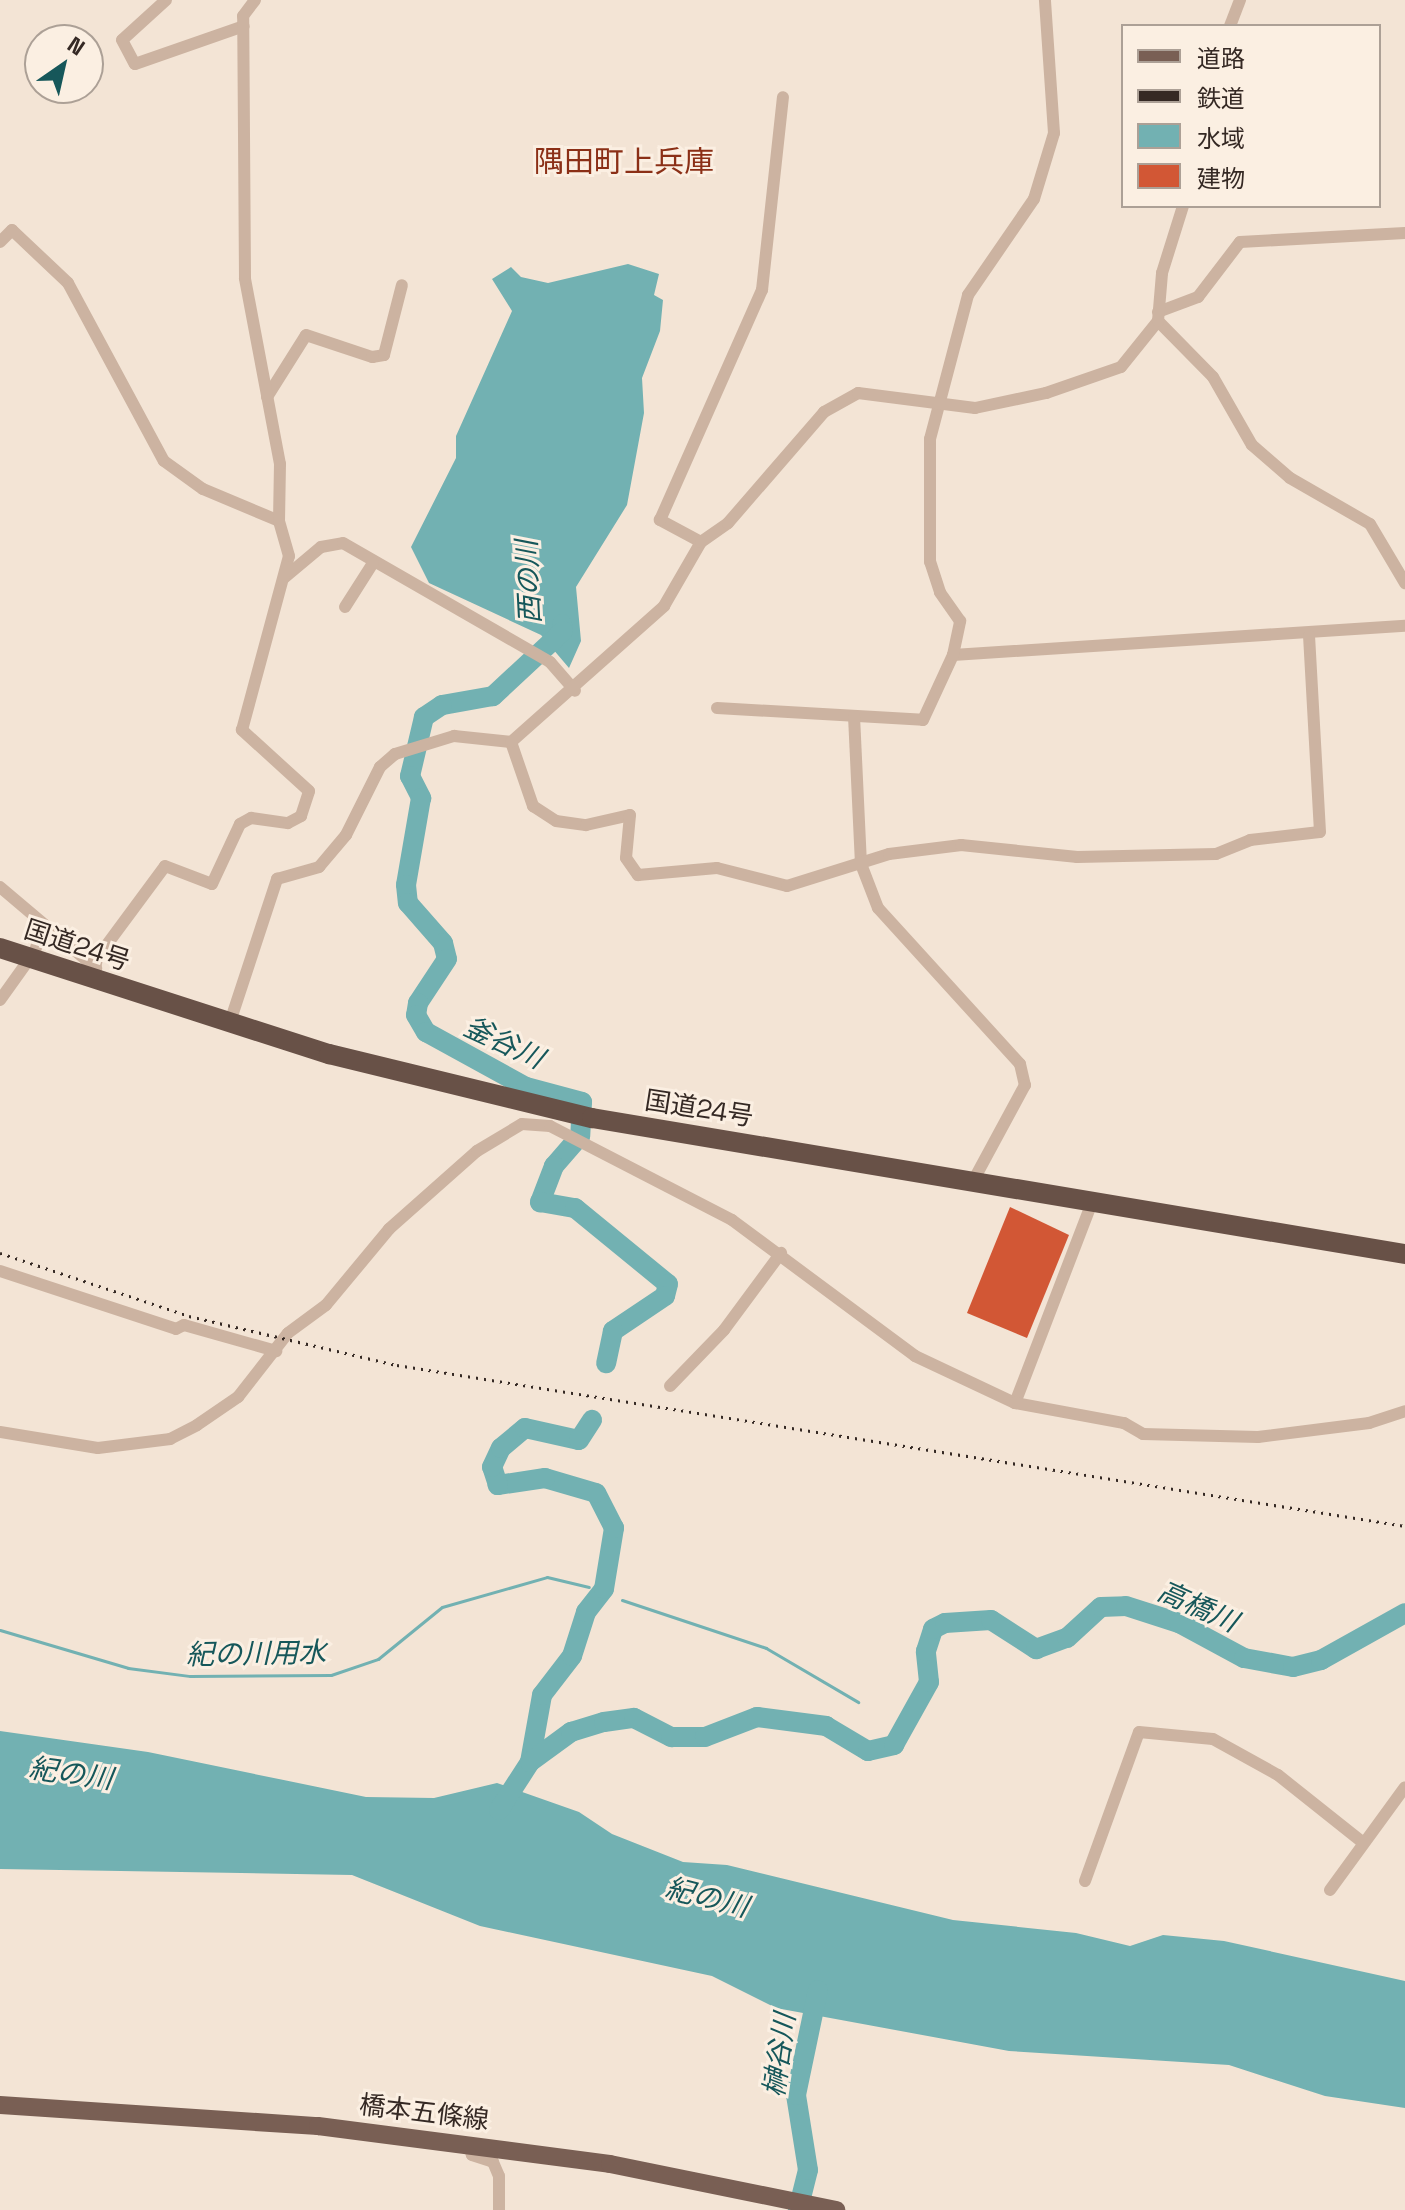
<!DOCTYPE html>
<html>
<head>
<meta charset="utf-8">
<style>
	body { margin:0 }
	#map { position:relative; width:1405px; height:2210px; overflow:hidden; background:#f3e4d5; font-family:"Space Grotesk","Noto Sans JP",sans-serif }
	div>[style] { position:absolute }
	[style*='--x'] { left:calc(var(--x)*1px); top:calc(var(--y)*1px); width:calc(var(--w)*1px); rotate:calc(var(--a)*1deg) }
	.water>* { inset:0; background:#72b1b2 }
	.stream>* { height:3px; margin:-1.5px; padding:0 1.5px; transform-origin:1.5px; border-radius:1.5px; background:#72b1b2 }
	.river>* { height:20px; margin:-10px; padding:0 10px; transform-origin:10px; border-radius:10px; background:#72b1b2 }
	.building>* { inset:0; background:#d25735 }
	.minor>* { height:12px; margin:-6px; padding:0 6px; transform-origin:6px; border-radius:6px; background:#ccb3a1 }
	.primary>* { height:18px; margin:-9px; padding:0 9px; transform-origin:9px; border-radius:9px; background:#795f54 }
	.trunk>* { height:20px; margin:-10px; padding:0 10px; transform-origin:10px; border-radius:10px; background:#685147 }
	.rail>* { height:3px; margin-top:-1.5px; transform-origin:0; background:repeating-linear-gradient(90deg,#352924 0 2px,transparent 0 8px) }
	span { translate:-50% -50%; white-space:nowrap; text-align:center; line-height:1.15; -webkit-text-stroke:6px #fbefe2; paint-order:stroke }
	.street-label { font-size:26px; color:#352924 }
	.water-label { font-size:28px; color:#16575a; font-style:italic }
	.quarter-label { font-size:30px; color:#8b2f16 }
	.legend { position:absolute; left:1121px; top:24px; width:260px; height:184px; box-sizing:border-box; background:#fbefe2; border:2px solid #aca096; margin:0; padding:10px 14px; list-style:none; font-size:24px; color:#352924 }
	.legend li { display:flex; align-items:center; gap:16px; height:40px }
	.legend b { width:40px; border:2px solid #aca096 }
	.north { position:absolute; left:24px; top:24px; width:80px; height:80px; box-sizing:border-box; background:#fbefe2; border:2px solid #aca096; border-radius:50%; rotate:34deg; font-size:22px; font-weight:700; line-height:32px; text-align:center; color:#352924 }
	.north::after { content:''; display:block; margin:auto; width:28px; height:36px; background:#16575a; clip-path:polygon(50% 0,100% 100%,50% 72%,0 100%) }
</style>
</head>
<body>
<div id="map">
	<div class="water">
		<div style="clip-path:polygon(628px 264px,659px 274px,654px 295px,663px 300px,660px 331px,642px 378px,644px 413px,627px 505px,576px 587px,581px 641px,569px 668px,541px 635px,429px 583px,411px 547px,456px 458px,456px 436px,512px 311px,492px 279px,511px 267px,521px 277px,548px 283px)"></div>
		<div style="clip-path:polygon(0 1731px,148px 1752px,366px 1797px,434px 1798px,497px 1783px,579px 1812px,612px 1834px,683px 1862px,727px 1865px,953px 1920px,1076px 1933px,1130px 1946px,1163px 1935px,1224px 1941px,1405px 1981px,1405px 2108px,1325px 2096px,1229px 2065px,1009px 2051px,776px 2008px,712px 1976px,480px 1926px,352px 1875px,0 1869px)"></div>
	</div>
	<div class="stream">
		<div style="--x:622;--y:1600;--w:152;--a:18.4"></div>
		<div style="--x:766;--y:1648;--w:107;--a:30.4"></div>
		<div style="--x:0;--y:1630;--w:134;--a:16.5"></div>
		<div style="--x:128;--y:1668;--w:63;--a:7.4"></div>
		<div style="--x:190;--y:1676;--w:141;--a:-0.4"></div>
		<div style="--x:331;--y:1675;--w:50;--a:-18.8"></div>
		<div style="--x:378;--y:1659;--w:82;--a:-39.1"></div>
		<div style="--x:442;--y:1607;--w:109;--a:-15.9"></div>
		<div style="--x:547;--y:1577;--w:43;--a:13.4"></div>
	</div>
	<div class="river">
		<div style="--x:562;--y:624;--w:7;--a:82"></div>
		<div style="--x:563;--y:631;--w:96;--a:137.1"></div>
		<div style="--x:493;--y:696;--w:52;--a:170"></div>
		<div style="--x:442;--y:705;--w:22;--a:146"></div>
		<div style="--x:424;--y:717;--w:61;--a:103.3"></div>
		<div style="--x:410;--y:776;--w:25;--a:63"></div>
		<div style="--x:421;--y:798;--w:88;--a:99.8"></div>
		<div style="--x:406;--y:885;--w:18;--a:84"></div>
		<div style="--x:408;--y:903;--w:53;--a:48.8"></div>
		<div style="--x:443;--y:943;--w:16;--a:76"></div>
		<div style="--x:447;--y:959;--w:53;--a:123.4"></div>
		<div style="--x:418;--y:1003;--w:12;--a:99"></div>
		<div style="--x:416;--y:1015;--w:20;--a:60"></div>
		<div style="--x:426;--y:1032;--w:114;--a:28.8"></div>
		<div style="--x:526;--y:1087;--w:58;--a:15"></div>
		<div style="--x:582;--y:1102;--w:34;--a:93"></div>
		<div style="--x:580;--y:1136;--w:40;--a:131"></div>
		<div style="--x:554;--y:1166;--w:39;--a:111"></div>
		<div style="--x:540;--y:1202;--w:36;--a:10"></div>
		<div style="--x:575;--y:1208;--w:120;--a:39.3"></div>
		<div style="--x:668;--y:1284;--w:12;--a:104"></div>
		<div style="--x:665;--y:1296;--w:63;--a:146.1"></div>
		<div style="--x:613;--y:1331;--w:33;--a:102"></div>
		<div style="--x:530;--y:1762;--w:68;--a:-79.8"></div>
		<div style="--x:542;--y:1695;--w:49;--a:-52.4"></div>
		<div style="--x:572;--y:1656;--w:46;--a:-72.3"></div>
		<div style="--x:586;--y:1612;--w:29;--a:-52"></div>
		<div style="--x:604;--y:1589;--w:62;--a:-80.7"></div>
		<div style="--x:614;--y:1528;--w:39;--a:-117"></div>
		<div style="--x:596;--y:1493;--w:53;--a:-163.6"></div>
		<div style="--x:545;--y:1478;--w:48;--a:171.5"></div>
		<div style="--x:498;--y:1485;--w:19;--a:-108"></div>
		<div style="--x:492;--y:1467;--w:21;--a:-65"></div>
		<div style="--x:501;--y:1448;--w:31;--a:-40"></div>
		<div style="--x:525;--y:1428;--w:55;--a:12.5"></div>
		<div style="--x:579;--y:1440;--w:24;--a:-57"></div>
		<div style="--x:499;--y:1810;--w:57;--a:-57.1"></div>
		<div style="--x:530;--y:1762;--w:51;--a:-36.2"></div>
		<div style="--x:571;--y:1732;--w:34;--a:-17"></div>
		<div style="--x:604;--y:1722;--w:30;--a:-8"></div>
		<div style="--x:634;--y:1718;--w:42;--a:27.2"></div>
		<div style="--x:671;--y:1737;--w:34;--a:0"></div>
		<div style="--x:705;--y:1737;--w:56;--a:-21"></div>
		<div style="--x:757;--y:1717;--w:70;--a:7.4"></div>
		<div style="--x:826;--y:1726;--w:49;--a:30.8"></div>
		<div style="--x:868;--y:1751;--w:27;--a:-13"></div>
		<div style="--x:894;--y:1745;--w:72;--a:-60.9"></div>
		<div style="--x:929;--y:1682;--w:31;--a:-96"></div>
		<div style="--x:926;--y:1651;--w:23;--a:-72"></div>
		<div style="--x:933;--y:1629;--w:13;--a:-27"></div>
		<div style="--x:945;--y:1623;--w:46;--a:-3.7"></div>
		<div style="--x:991;--y:1620;--w:54;--a:32.8"></div>
		<div style="--x:1036;--y:1649;--w:33;--a:-20"></div>
		<div style="--x:1067;--y:1638;--w:46;--a:-42.4"></div>
		<div style="--x:1101;--y:1607;--w:25;--a:-2"></div>
		<div style="--x:1126;--y:1606;--w:56;--a:17.8"></div>
		<div style="--x:1179;--y:1623;--w:74;--a:28.3"></div>
		<div style="--x:1244;--y:1658;--w:50;--a:10.4"></div>
		<div style="--x:1293;--y:1667;--w:29;--a:-14"></div>
		<div style="--x:1321;--y:1660;--w:96;--a:-29.2"></div>
		<div style="--x:798;--y:2210;--w:41;--a:-76"></div>
		<div style="--x:808;--y:2170;--w:76;--a:-99.1"></div>
		<div style="--x:796;--y:2095;--w:107;--a:-78.2"></div>
	</div>
	<div class="building">
		<div style="clip-path:polygon(1010px 1207px,1069px 1235px,1027px 1338px,967px 1313px)"></div>
	</div>
	<div class="minor">
		<div style="--x:166;--y:0;--w:59;--a:137.7"></div>
		<div style="--x:122;--y:40;--w:27;--a:62"></div>
		<div style="--x:135;--y:64;--w:115;--a:-19.2"></div>
		<div style="--x:1230;--y:26;--w:28;--a:-69"></div>
		<div style="--x:0;--y:242;--w:17;--a:-45"></div>
		<div style="--x:12;--y:230;--w:77;--a:43.4"></div>
		<div style="--x:68;--y:283;--w:202;--a:61.7"></div>
		<div style="--x:164;--y:461;--w:48;--a:35.7"></div>
		<div style="--x:203;--y:489;--w:82;--a:22.8"></div>
		<div style="--x:1158;--y:312;--w:43;--a:-20.6"></div>
		<div style="--x:1198;--y:297;--w:69;--a:-52.6"></div>
		<div style="--x:1240;--y:242;--w:165;--a:-3.1"></div>
		<div style="--x:1158;--y:321;--w:78;--a:45.5"></div>
		<div style="--x:1213;--y:377;--w:78;--a:60.2"></div>
		<div style="--x:1252;--y:445;--w:50;--a:41"></div>
		<div style="--x:1290;--y:478;--w:92;--a:29.9"></div>
		<div style="--x:1370;--y:524;--w:69;--a:59.3"></div>
		<div style="--x:267;--y:397;--w:73;--a:-57.8"></div>
		<div style="--x:306;--y:335;--w:70;--a:18.4"></div>
		<div style="--x:372;--y:357;--w:12;--a:-9"></div>
		<div style="--x:384;--y:355;--w:72;--a:-75.6"></div>
		<div style="--x:701;--y:542;--w:47;--a:-151.8"></div>
		<div style="--x:660;--y:520;--w:252;--a:-66.1"></div>
		<div style="--x:762;--y:290;--w:194;--a:-83.8"></div>
		<div style="--x:284;--y:578;--w:48;--a:-40"></div>
		<div style="--x:321;--y:547;--w:22;--a:-10"></div>
		<div style="--x:343;--y:543;--w:239;--a:29.9"></div>
		<div style="--x:550;--y:662;--w:38;--a:49"></div>
		<div style="--x:345;--y:607;--w:52;--a:-57.5"></div>
		<div style="--x:953;--y:655;--w:453;--a:-3.7"></div>
		<div style="--x:717;--y:708;--w:206;--a:3.3"></div>
		<div style="--x:923;--y:720;--w:72;--a:-65.2"></div>
		<div style="--x:953;--y:655;--w:35;--a:-78"></div>
		<div style="--x:960;--y:621;--w:35;--a:-125"></div>
		<div style="--x:940;--y:592;--w:32;--a:-108"></div>
		<div style="--x:930;--y:562;--w:123;--a:-90"></div>
		<div style="--x:930;--y:439;--w:149;--a:-75.2"></div>
		<div style="--x:968;--y:295;--w:116;--a:-55.5"></div>
		<div style="--x:1034;--y:199;--w:69;--a:-73.1"></div>
		<div style="--x:1054;--y:133;--w:133;--a:-93.9"></div>
		<div style="--x:854;--y:716;--w:148;--a:87.3"></div>
		<div style="--x:861;--y:864;--w:47;--a:68.9"></div>
		<div style="--x:878;--y:908;--w:211;--a:47.7"></div>
		<div style="--x:1020;--y:1064;--w:22;--a:77"></div>
		<div style="--x:1025;--y:1085;--w:109;--a:118.4"></div>
		<div style="--x:511;--y:742;--w:68;--a:71"></div>
		<div style="--x:533;--y:806;--w:27;--a:33"></div>
		<div style="--x:556;--y:821;--w:30;--a:8"></div>
		<div style="--x:586;--y:825;--w:45;--a:-12.8"></div>
		<div style="--x:630;--y:815;--w:43;--a:95.3"></div>
		<div style="--x:626;--y:858;--w:21;--a:55"></div>
		<div style="--x:638;--y:875;--w:79;--a:-5.1"></div>
		<div style="--x:717;--y:868;--w:72;--a:14.4"></div>
		<div style="--x:787;--y:886;--w:107;--a:-17.4"></div>
		<div style="--x:889;--y:854;--w:73;--a:-7.1"></div>
		<div style="--x:961;--y:845;--w:117;--a:5.9"></div>
		<div style="--x:1077;--y:857;--w:139;--a:-1.2"></div>
		<div style="--x:1216;--y:854;--w:37;--a:-22"></div>
		<div style="--x:1250;--y:840;--w:70;--a:-6.5"></div>
		<div style="--x:1320;--y:832;--w:196;--a:-93.2"></div>
		<div style="--x:0;--y:887;--w:126;--a:40.2"></div>
		<div style="--x:93;--y:979;--w:21;--a:-79"></div>
		<div style="--x:97;--y:958;--w:114;--a:-53.5"></div>
		<div style="--x:165;--y:866;--w:50;--a:21"></div>
		<div style="--x:212;--y:884;--w:66;--a:-65"></div>
		<div style="--x:240;--y:824;--w:13;--a:-29"></div>
		<div style="--x:251;--y:818;--w:37;--a:8"></div>
		<div style="--x:288;--y:823;--w:15;--a:-28"></div>
		<div style="--x:301;--y:816;--w:26;--a:-72"></div>
		<div style="--x:309;--y:791;--w:91;--a:-137.7"></div>
		<div style="--x:242;--y:730;--w:180;--a:-74.9"></div>
		<div style="--x:289;--y:556;--w:36;--a:-106"></div>
		<div style="--x:279;--y:521;--w:57;--a:-89"></div>
		<div style="--x:280;--y:464;--w:189;--a:-100.7"></div>
		<div style="--x:245;--y:278;--w:262;--a:-90.4"></div>
		<div style="--x:243;--y:16;--w:20;--a:-53"></div>
		<div style="--x:0;--y:1000;--w:60;--a:-54.5"></div>
		<div style="--x:35;--y:951;--w:27;--a:-73"></div>
		<div style="--x:230;--y:1022;--w:151;--a:-71.8"></div>
		<div style="--x:277;--y:879;--w:44;--a:-15.9"></div>
		<div style="--x:319;--y:867;--w:42;--a:-49.8"></div>
		<div style="--x:346;--y:835;--w:76;--a:-63.4"></div>
		<div style="--x:380;--y:767;--w:20;--a:-41"></div>
		<div style="--x:395;--y:754;--w:62;--a:-17"></div>
		<div style="--x:454;--y:736;--w:57;--a:6"></div>
		<div style="--x:511;--y:742;--w:205;--a:-41.6"></div>
		<div style="--x:664;--y:606;--w:74;--a:-60"></div>
		<div style="--x:701;--y:542;--w:33;--a:-35"></div>
		<div style="--x:728;--y:523;--w:147;--a:-49.1"></div>
		<div style="--x:824;--y:412;--w:39;--a:-29"></div>
		<div style="--x:858;--y:393;--w:118;--a:7.3"></div>
		<div style="--x:975;--y:408;--w:73;--a:-11.9"></div>
		<div style="--x:1046;--y:393;--w:79;--a:-19.1"></div>
		<div style="--x:1121;--y:367;--w:59;--a:-51.2"></div>
		<div style="--x:1158;--y:321;--w:48;--a:-85.2"></div>
		<div style="--x:1162;--y:273;--w:70;--a:-72.6"></div>
		<div style="--x:0;--y:1271;--w:185;--a:18.2"></div>
		<div style="--x:176;--y:1329;--w:9;--a:-27"></div>
		<div style="--x:184;--y:1325;--w:96;--a:15.8"></div>
		<div style="--x:670;--y:1386;--w:78;--a:-46"></div>
		<div style="--x:724;--y:1330;--w:96;--a:-53.5"></div>
		<div style="--x:1015;--y:1403;--w:217;--a:-69"></div>
		<div style="--x:0;--y:1432;--w:99;--a:9.3"></div>
		<div style="--x:98;--y:1448;--w:73;--a:-7.1"></div>
		<div style="--x:170;--y:1439;--w:30;--a:-27"></div>
		<div style="--x:197;--y:1425;--w:50;--a:-34.3"></div>
		<div style="--x:238;--y:1397;--w:81;--a:-52"></div>
		<div style="--x:288;--y:1333;--w:47;--a:-36.4"></div>
		<div style="--x:326;--y:1305;--w:99;--a:-50.3"></div>
		<div style="--x:389;--y:1229;--w:118;--a:-41.6"></div>
		<div style="--x:477;--y:1151;--w:52;--a:-31"></div>
		<div style="--x:522;--y:1124;--w:28;--a:4"></div>
		<div style="--x:550;--y:1126;--w:205;--a:27.3"></div>
		<div style="--x:732;--y:1220;--w:228;--a:36.6"></div>
		<div style="--x:915;--y:1356;--w:110;--a:25.2"></div>
		<div style="--x:1015;--y:1403;--w:111;--a:10.4"></div>
		<div style="--x:1124;--y:1423;--w:22;--a:30"></div>
		<div style="--x:1143;--y:1434;--w:115;--a:1.5"></div>
		<div style="--x:1258;--y:1437;--w:112;--a:-7.2"></div>
		<div style="--x:1369;--y:1423;--w:38;--a:-18"></div>
		<div style="--x:1085;--y:1881;--w:158;--a:-70.1"></div>
		<div style="--x:1139;--y:1732;--w:74;--a:5.4"></div>
		<div style="--x:1213;--y:1739;--w:74;--a:29"></div>
		<div style="--x:1278;--y:1775;--w:106;--a:38.5"></div>
		<div style="--x:1330;--y:1890;--w:127;--a:-53.9"></div>
		<div style="--x:469;--y:2146;--w:9;--a:72"></div>
		<div style="--x:472;--y:2155;--w:22;--a:18"></div>
		<div style="--x:493;--y:2162;--w:15;--a:67"></div>
		<div style="--x:499;--y:2176;--w:34;--a:90"></div>
	</div>
	<div class="primary">
		<div style="--x:0;--y:2105;--w:319;--a:3.8"></div>
		<div style="--x:318;--y:2126;--w:294;--a:7.4"></div>
		<div style="--x:610;--y:2164;--w:231;--a:11.5"></div>
	</div>
	<div class="trunk">
		<div style="--x:0;--y:948;--w:346;--a:17.9"></div>
		<div style="--x:329;--y:1054;--w:271;--a:13.7"></div>
		<div style="--x:592;--y:1118;--w:824;--a:9.5"></div>
	</div>
	<div class="rail">
		<div style="--x:0;--y:1253;--w:199;--a:18.4"></div>
		<div style="--x:189;--y:1316;--w:214;--a:13.3"></div>
		<div style="--x:397;--y:1365;--w:1021;--a:9.07"></div>
	</div>
	<div class="street-label">
		<span style="left:77px;top:946px;rotate:18deg">国道24号</span>
		<span style="left:699px;top:1109px;rotate:9deg">国道24号</span>
		<span style="left:424px;top:2113px;rotate:7deg">橋本五條線</span>
	</div>
	<div class="water-label">
		<span style="left:528px;top:582px;rotate:-93deg">西の川</span>
		<span style="left:504px;top:1042px;rotate:25deg">釜谷川</span>
		<span style="left:1198px;top:1606px;rotate:24deg">高橋川</span>
		<span style="left:256px;top:1653px;rotate:-1deg">紀の川用水</span>
		<span style="left:71px;top:1773px;rotate:8deg">紀の川</span>
		<span style="left:707px;top:1897px;rotate:14deg">紀の川</span>
		<span style="left:779px;top:2055px;rotate:-82deg">榊谷川</span>
	</div>
	<div class="quarter-label">
		<span style="left:624px;top:162px">隅田町上兵庫</span>
	</div>
	<ul class="legend">
	<li><b style="height:10px;background:#795f54"></b>道路</li>
	<li><b style="height:10px;background:#352924"></b>鉄道</li>
	<li><b style="height:22px;background:#72b1b2"></b>水域</li>
	<li><b style="height:22px;background:#d25735"></b>建物</li>
	</ul>
	<div class="north">N</div>
</div>
</body>
</html>
